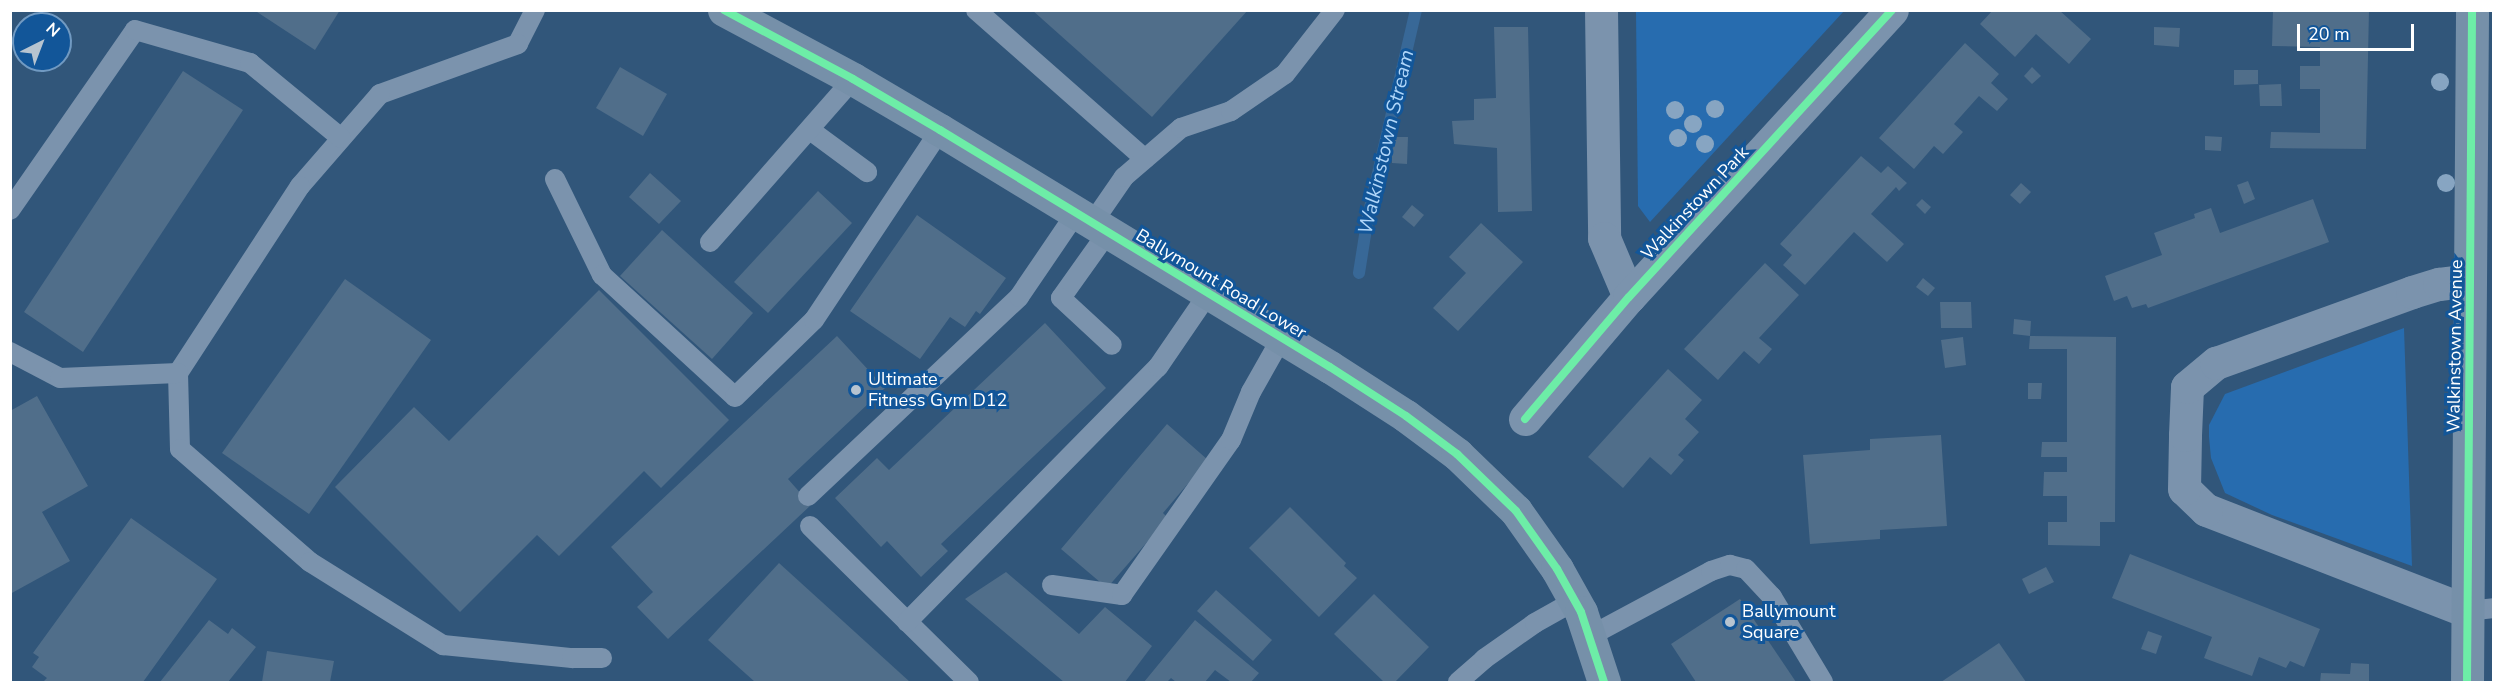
<!DOCTYPE html>
<html>
<head>
<meta charset="utf-8">
<style>
	body { margin:0 }
	#map { position:relative; width:2504px; height:693px; overflow:hidden; background:#31567a; font-family:"Nunito Sans",sans-serif }
	div>[style] { position:absolute }
	[style*='--x'] { left:calc(var(--x)*1px); top:calc(var(--y)*1px); width:calc(var(--w)*1px); rotate:calc(var(--a)*1deg) }
	.green>* { inset:0; background:#276caf }
	.stream>* { height:12px; margin:-6px; padding:0 6px; transform-origin:6px; border-radius:6px; background:#386897 }
	.building>* { inset:0; background:#506e8a }
	.lane>* { height:20px; margin:-10px; padding:0 10px; transform-origin:10px; border-radius:10px; background:#7b93ad }
	.street>* { height:33px; margin:-16.5px; padding:0 16.5px; transform-origin:16.5px; border-radius:16.5px; background:#7b93ad }
	.secondary>* { height:33px; margin:-16.5px; padding:0 16.5px; transform-origin:16.5px; border-radius:16.5px; background:#7690a9 }
	.cycleway>* { height:8px; margin:-4px; padding:0 4px; transform-origin:4px; border-radius:4px; background:#6deda7 }
	.trees>* { width:18px; height:18px; margin:-9px; border-radius:50%; background:#87a5c2 }
	.dots>* { width:16px; height:16px; translate:-50% -50%; box-sizing:border-box; border:3px solid #125699; border-radius:50% }
	span { translate:-50% -50%; white-space:nowrap; text-align:center; line-height:1.15; -webkit-text-stroke:6px #125699; paint-order:stroke }
	.street-label { font-size:18px; color:#fff }
	.poi-label { font-size:18px; color:#fff }
	.left { translate:0 -50%; text-align:left }
	.water-label { font-size:20px; color:#b1d7fa; font-style:italic }
	.frame { position:absolute; inset:0; border:12px solid #fff; pointer-events:none }
	.north { position:absolute; left:12px; top:12px; width:60px; height:60px; box-sizing:border-box; background:#125699; border:2px solid #719ac2; border-radius:50%; rotate:42deg; font-size:16px; font-weight:700; line-height:24px; text-align:center; color:#fff }
	.north::after { content:''; display:block; margin:auto; width:21px; height:27px; background:#b7c4d0; clip-path:polygon(50% 0,100% 100%,50% 72%,0 100%) }
	.scale { position:absolute; left:2297px; top:24px; width:117px; height:27px; box-sizing:border-box; border:3px solid #fff; border-top:0; padding-left:8px; font-size:18px; line-height:21px; white-space:nowrap; color:#fff; -webkit-text-stroke:4px #125699; paint-order:stroke }
</style>
</head>
<body>
<div id="map">
	<div class="green">
		<div style="clip-path:polygon(1636px 11px,1844px 11px,1650px 222px,1638px 206px)"></div>
		<div style="clip-path:polygon(2404px 328px,2412px 566px,2272px 515px,2225px 493px,2211px 458px,2209px 437px,2209px 425px,2225px 394px)"></div>
	</div>
	<div class="stream">
		<div style="--x:1359;--y:273;--w:58;--a:-81"></div>
		<div style="--x:1368;--y:216;--w:212;--a:-76.9"></div>
	</div>
	<div class="building">
		<div style="clip-path:polygon(254px 10px,340px 10px,315px 50px)"></div>
		<div style="clip-path:polygon(1032px 10px,1248px 10px,1152px 117px)"></div>
		<div style="clip-path:polygon(1993px 10px,2059px 10px,2091px 39px,2069px 64px,2036px 34px,2015px 57px,1980px 24px)"></div>
		<div style="clip-path:polygon(2273px 10px,2369px 10px,2366px 149px,2270px 148px,2271px 132px,2320px 133px,2320px 89px,2300px 89px,2300px 66px,2320px 66px,2320px 47px,2272px 46px)"></div>
		<div style="clip-path:polygon(1494px 27px,1528px 27px,1532px 211px,1498px 212px,1497px 148px,1454px 144px,1452px 121px,1474px 120px,1474px 99px,1496px 98px)"></div>
		<div style="clip-path:polygon(2154px 27px,2180px 28px,2179px 47px,2154px 45px)"></div>
		<div style="clip-path:polygon(1965px 43px,1999px 74px,1991px 83px,2008px 99px,1997px 111px,1979px 96px,1954px 124px,1963px 132px,1943px 154px,1934px 146px,1914px 169px,1879px 138px)"></div>
		<div style="clip-path:polygon(620px 67px,667px 94px,643px 136px,596px 108px)"></div>
		<div style="clip-path:polygon(2032px 67px,2041px 76px,2032px 84px,2024px 76px)"></div>
		<div style="clip-path:polygon(2234px 70px,2258px 70px,2258px 84px,2234px 85px)"></div>
		<div style="clip-path:polygon(183px 71px,243px 110px,83px 352px,24px 312px)"></div>
		<div style="clip-path:polygon(2281px 84px,2282px 106px,2260px 106px,2259px 85px)"></div>
		<div style="clip-path:polygon(2205px 136px,2222px 137px,2221px 151px,2205px 150px)"></div>
		<div style="clip-path:polygon(1392px 137px,1408px 137px,1407px 164px,1392px 163px)"></div>
		<div style="clip-path:polygon(1861px 156px,1881px 173px,1888px 166px,1907px 183px,1899px 191px,1896px 187px,1871px 214px,1904px 244px,1887px 262px,1854px 232px,1805px 285px,1783px 265px,1792px 255px,1780px 244px)"></div>
		<div style="clip-path:polygon(650px 173px,681px 201px,659px 224px,629px 197px)"></div>
		<div style="clip-path:polygon(2248px 181px,2255px 199px,2244px 204px,2237px 185px)"></div>
		<div style="clip-path:polygon(2021px 183px,2031px 192px,2020px 204px,2010px 195px)"></div>
		<div style="clip-path:polygon(818px 191px,852px 223px,768px 313px,734px 282px)"></div>
		<div style="clip-path:polygon(1922px 199px,1931px 207px,1925px 214px,1916px 205px)"></div>
		<div style="clip-path:polygon(2313px 199px,2329px 242px,2148px 308px,2146px 304px,2132px 308px,2127px 296px,2114px 301px,2105px 276px,2162px 255px,2154px 233px,2195px 218px,2194px 214px,2211px 208px,2220px 233px)"></div>
		<div style="clip-path:polygon(1412px 205px,1424px 215px,1414px 227px,1402px 217px)"></div>
		<div style="clip-path:polygon(917px 215px,1006px 278px,980px 314px,976px 311px,965px 327px,950px 317px,920px 359px,850px 311px)"></div>
		<div style="clip-path:polygon(1481px 223px,1523px 262px,1458px 331px,1433px 308px,1466px 273px,1449px 257px)"></div>
		<div style="clip-path:polygon(662px 230px,753px 313px,712px 359px,620px 276px)"></div>
		<div style="clip-path:polygon(1765px 263px,1799px 295px,1759px 338px,1772px 349px,1759px 364px,1744px 351px,1718px 380px,1684px 349px)"></div>
		<div style="clip-path:polygon(1923px 278px,1935px 288px,1928px 296px,1916px 287px)"></div>
		<div style="clip-path:polygon(345px 279px,431px 340px,309px 514px,222px 453px)"></div>
		<div style="clip-path:polygon(599px 290px,729px 420px,661px 488px,644px 471px,559px 556px,537px 535px,460px 612px,335px 487px,414px 407px,449px 441px)"></div>
		<div style="clip-path:polygon(1940px 302px,1971px 302px,1972px 328px,1941px 328px)"></div>
		<div style="clip-path:polygon(2014px 319px,2031px 321px,2030px 336px,2013px 334px)"></div>
		<div style="clip-path:polygon(1045px 323px,1106px 388px,941px 544px,948px 551px,921px 577px,887px 541px,881px 547px,835px 498px,877px 458px,889px 470px)"></div>
		<div style="clip-path:polygon(837px 336px,885px 388px,788px 479px,811px 505px,668px 639px,637px 607px,653px 592px,611px 547px)"></div>
		<div style="clip-path:polygon(2030px 336px,2116px 337px,2115px 522px,2100px 522px,2100px 546px,2048px 545px,2048px 522px,2067px 522px,2067px 496px,2043px 496px,2044px 472px,2067px 472px,2067px 457px,2041px 457px,2042px 442px,2067px 442px,2067px 349px,2029px 349px)"></div>
		<div style="clip-path:polygon(1963px 337px,1966px 365px,1945px 368px,1941px 340px)"></div>
		<div style="clip-path:polygon(1668px 369px,1702px 400px,1685px 419px,1699px 432px,1678px 455px,1684px 460px,1671px 475px,1650px 457px,1623px 488px,1588px 457px)"></div>
		<div style="clip-path:polygon(2028px 383px,2042px 383px,2041px 399px,2028px 399px)"></div>
		<div style="clip-path:polygon(37px 396px,88px 486px,42px 512px,70px 561px,10px 594px,10px 411px)"></div>
		<div style="clip-path:polygon(1167px 424px,1208px 460px,1163px 513px,1168px 518px,1107px 588px,1061px 549px)"></div>
		<div style="clip-path:polygon(1941px 435px,1947px 526px,1880px 530px,1880px 539px,1810px 544px,1803px 455px,1870px 450px,1870px 439px)"></div>
		<div style="clip-path:polygon(1290px 507px,1346px 563px,1344px 566px,1357px 578px,1319px 617px,1249px 548px)"></div>
		<div style="clip-path:polygon(131px 518px,217px 579px,143px 682px,43px 682px,47px 678px,32px 667px,39px 657px,33px 653px)"></div>
		<div style="clip-path:polygon(2130px 554px,2320px 629px,2304px 667px,2290px 661px,2286px 668px,2259px 657px,2252px 676px,2204px 658px,2212px 637px,2112px 598px)"></div>
		<div style="clip-path:polygon(779px 563px,910px 682px,755px 682px,708px 640px)"></div>
		<div style="clip-path:polygon(2046px 567px,2054px 582px,2029px 594px,2022px 579px)"></div>
		<div style="clip-path:polygon(1006px 572px,1079px 634px,1105px 607px,1152px 646px,1125px 682px,1064px 682px,965px 599px)"></div>
		<div style="clip-path:polygon(1216px 590px,1272px 640px,1253px 661px,1197px 611px)"></div>
		<div style="clip-path:polygon(1374px 594px,1429px 647px,1395px 682px,1384px 682px,1334px 634px)"></div>
		<div style="clip-path:polygon(1740px 599px,1796px 682px,1696px 682px,1671px 644px)"></div>
		<div style="clip-path:polygon(209px 620px,228px 634px,232px 628px,256px 647px,228px 682px,160px 682px)"></div>
		<div style="clip-path:polygon(1195px 620px,1259px 673px,1251px 682px,1231px 682px,1215px 670px,1205px 682px,1176px 682px,1171px 678px,1167px 682px,1144px 682px)"></div>
		<div style="clip-path:polygon(2148px 631px,2162px 636px,2156px 654px,2141px 649px)"></div>
		<div style="clip-path:polygon(1999px 643px,2026px 682px,1941px 682px)"></div>
		<div style="clip-path:polygon(267px 651px,334px 661px,330px 682px,262px 682px)"></div>
		<div style="clip-path:polygon(2351px 663px,2369px 664px,2369px 682px,2320px 682px,2321px 673px,2350px 674px)"></div>
	</div>
	<div class="lane">
		<div style="--x:535;--y:10;--w:38;--a:117"></div>
		<div style="--x:518;--y:44;--w:147;--a:160.1"></div>
		<div style="--x:380;--y:94;--w:122;--a:131"></div>
		<div style="--x:300;--y:186;--w:223;--a:123.1"></div>
		<div style="--x:178;--y:373;--w:76;--a:88.5"></div>
		<div style="--x:180;--y:449;--w:172;--a:41"></div>
		<div style="--x:310;--y:562;--w:157;--a:32"></div>
		<div style="--x:443;--y:645;--w:130;--a:5.8"></div>
		<div style="--x:572;--y:658;--w:30;--a:0"></div>
		<div style="--x:976;--y:10;--w:225;--a:41.4"></div>
		<div style="--x:810;--y:130;--w:71;--a:36.4"></div>
		<div style="--x:555;--y:179;--w:107;--a:63.9"></div>
		<div style="--x:602;--y:275;--w:180;--a:42.5"></div>
		<div style="--x:735;--y:397;--w:110;--a:-44.3"></div>
		<div style="--x:814;--y:320;--w:228;--a:-56.4"></div>
		<div style="--x:10;--y:210;--w:219;--a:-55.2"></div>
		<div style="--x:135;--y:30;--w:120;--a:16"></div>
		<div style="--x:250;--y:63;--w:118;--a:39.5"></div>
		<div style="--x:1093;--y:222;--w:55;--a:-55.4"></div>
		<div style="--x:1124;--y:177;--w:75;--a:-40.7"></div>
		<div style="--x:1181;--y:128;--w:53;--a:-18.8"></div>
		<div style="--x:1231;--y:111;--w:65;--a:-34.4"></div>
		<div style="--x:1285;--y:74;--w:81;--a:-52"></div>
		<div style="--x:1108;--y:232;--w:81;--a:125.5"></div>
		<div style="--x:1061;--y:298;--w:69;--a:42.7"></div>
		<div style="--x:710;--y:242;--w:217;--a:-48.7"></div>
		<div style="--x:10;--y:352;--w:56;--a:27.5"></div>
		<div style="--x:60;--y:378;--w:118;--a:-2.4"></div>
		<div style="--x:808;--y:496;--w:290;--a:-43.3"></div>
		<div style="--x:1019;--y:297;--w:102;--a:-55.8"></div>
		<div style="--x:810;--y:526;--w:223;--a:44.5"></div>
		<div style="--x:1052;--y:585;--w:71;--a:8.1"></div>
		<div style="--x:1122;--y:595;--w:189;--a:-54.9"></div>
		<div style="--x:1231;--y:440;--w:52;--a:-67.4"></div>
		<div style="--x:1251;--y:392;--w:61;--a:-60.5"></div>
		<div style="--x:2467;--y:611;--w:27;--a:-6"></div>
		<div style="--x:907;--y:622;--w:358;--a:-45.5"></div>
		<div style="--x:1158;--y:367;--w:88;--a:-55.6"></div>
		<div style="--x:1590;--y:636;--w:137;--a:-28.2"></div>
		<div style="--x:1711;--y:571;--w:20;--a:-18"></div>
		<div style="--x:1730;--y:565;--w:16;--a:14"></div>
		<div style="--x:1746;--y:569;--w:38;--a:47"></div>
		<div style="--x:1772;--y:597;--w:99;--a:59"></div>
		<div style="--x:1458;--y:682;--w:35;--a:-41"></div>
		<div style="--x:1484;--y:659;--w:62;--a:-35.2"></div>
		<div style="--x:1535;--y:623;--w:47;--a:-29.3"></div>
	</div>
	<div class="street">
		<div style="--x:1601;--y:10;--w:228;--a:89.2"></div>
		<div style="--x:1604;--y:238;--w:64;--a:67"></div>
		<div style="--x:1525;--y:419;--w:160;--a:-49.6"></div>
		<div style="--x:1629;--y:297;--w:389;--a:-47.5"></div>
		<div style="--x:2467;--y:611;--w:280;--a:-158.8"></div>
		<div style="--x:2206;--y:510;--w:30;--a:-136"></div>
		<div style="--x:2184;--y:489;--w:54;--a:-88.9"></div>
		<div style="--x:2185;--y:435;--w:48;--a:-87.6"></div>
		<div style="--x:2187;--y:387;--w:38;--a:-40"></div>
		<div style="--x:2216;--y:363;--w:208;--a:-19.9"></div>
		<div style="--x:2412;--y:292;--w:28;--a:-17"></div>
		<div style="--x:2439;--y:284;--w:31;--a:-7"></div>
	</div>
	<div class="secondary">
		<div style="--x:724;--y:10;--w:146;--a:28.1"></div>
		<div style="--x:853;--y:79;--w:101;--a:30.4"></div>
		<div style="--x:940;--y:130;--w:456;--a:31.3"></div>
		<div style="--x:1330;--y:367;--w:90;--a:32.8"></div>
		<div style="--x:1406;--y:416;--w:64;--a:36.7"></div>
		<div style="--x:1457;--y:454;--w:82;--a:44"></div>
		<div style="--x:1516;--y:511;--w:71;--a:54.7"></div>
		<div style="--x:1557;--y:569;--w:49;--a:60.8"></div>
		<div style="--x:1581;--y:612;--w:74;--a:71.8"></div>
		<div style="--x:2467;--y:682;--w:672;--a:-89.57"></div>
	</div>
	<div class="cycleway">
		<div style="--x:724;--y:10;--w:146;--a:28.1"></div>
		<div style="--x:853;--y:79;--w:101;--a:30.4"></div>
		<div style="--x:940;--y:130;--w:456;--a:31.3"></div>
		<div style="--x:1330;--y:367;--w:90;--a:32.8"></div>
		<div style="--x:1406;--y:416;--w:64;--a:36.7"></div>
		<div style="--x:1457;--y:454;--w:82;--a:44"></div>
		<div style="--x:1516;--y:511;--w:71;--a:54.7"></div>
		<div style="--x:1557;--y:569;--w:49;--a:60.8"></div>
		<div style="--x:1581;--y:612;--w:74;--a:71.8"></div>
		<div style="--x:1525;--y:419;--w:160;--a:-49.6"></div>
		<div style="--x:1629;--y:297;--w:389;--a:-47.5"></div>
		<div style="--x:2467;--y:682;--w:672;--a:-89.57"></div>
	</div>
	<div class="trees">
		<div style="left:2440px;top:82px"></div>
		<div style="left:1715px;top:109px"></div>
		<div style="left:1675px;top:110px"></div>
		<div style="left:1693px;top:124px"></div>
		<div style="left:1678px;top:138px"></div>
		<div style="left:1705px;top:144px"></div>
		<div style="left:2446px;top:183px"></div>
	</div>
	<div class="dots">
		<div style="left:856px;top:390px;background:#b7c4d0"></div>
		<div style="left:1730px;top:622px;background:#b7c4d0"></div>
	</div>
	<div class="street-label">
		<span style="left:1695px;top:203px;rotate:-47deg">Walkinstown Park</span>
		<span style="left:1221px;top:284px;rotate:31deg">Ballymount Road Lower</span>
		<span style="left:2455px;top:346px;rotate:-89deg">Walkinstown Avenue</span>
	</div>
	<div class="poi-label">
		<span class="left" style="left:868px;top:390px">Ultimate<br>Fitness Gym D12</span>
		<span class="left" style="left:1742px;top:622px">Ballymount<br>Square</span>
	</div>
	<div class="water-label">
		<span style="left:1386px;top:142px;rotate:-77deg">Walkinstown Stream</span>
	</div>
	<div class="frame"></div>
	<div class="north">N</div>
	<div class="scale">20 m</div>
</div>
</body>
</html>
